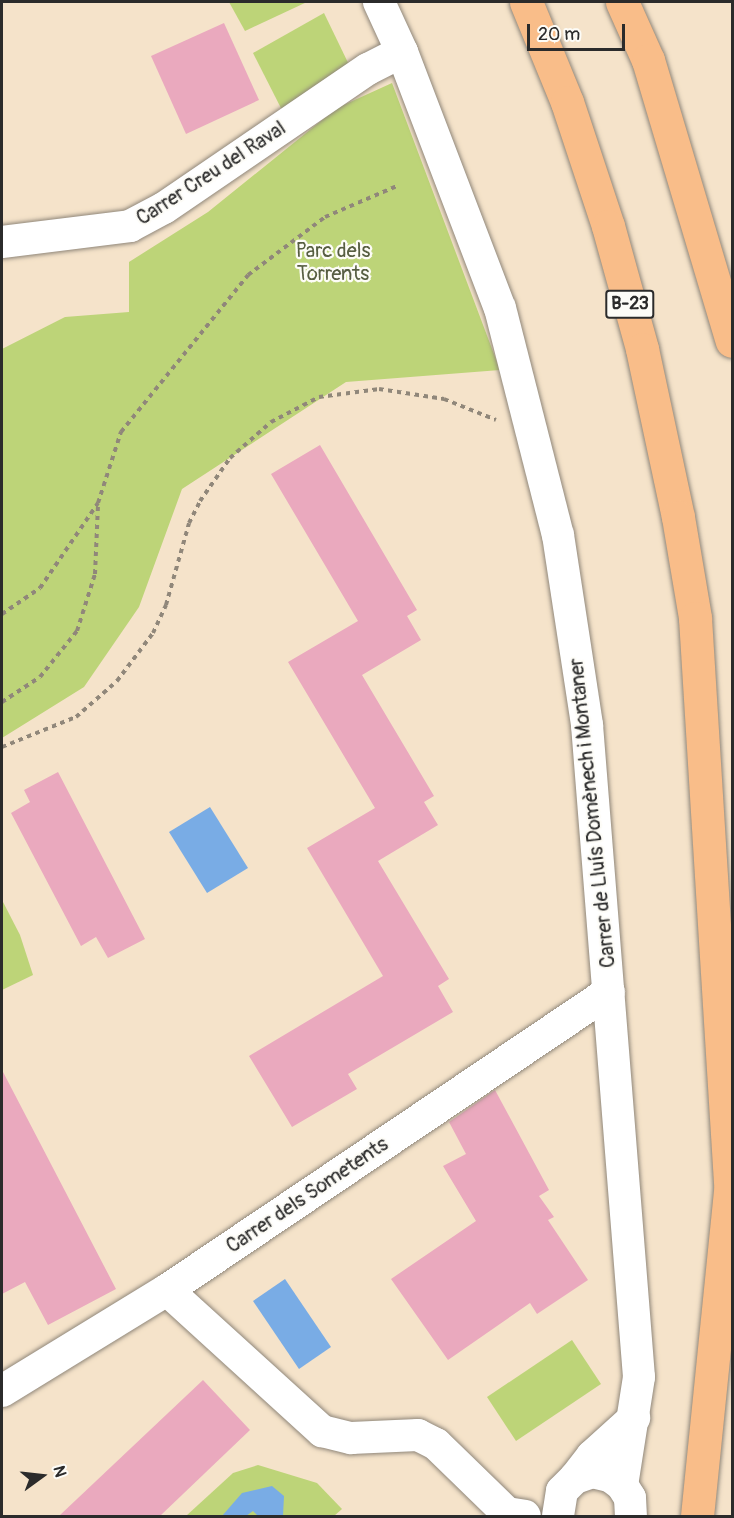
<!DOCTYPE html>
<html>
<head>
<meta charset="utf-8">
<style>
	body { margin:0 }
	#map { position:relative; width:734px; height:1518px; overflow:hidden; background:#f5e3ca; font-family:Pangolin,sans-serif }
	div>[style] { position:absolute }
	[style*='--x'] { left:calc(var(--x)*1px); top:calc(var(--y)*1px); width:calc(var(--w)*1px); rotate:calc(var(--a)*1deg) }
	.green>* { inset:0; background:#bdd478 }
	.water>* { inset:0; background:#79ace5 }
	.building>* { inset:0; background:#eaa9be }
	.path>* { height:4px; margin-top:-2px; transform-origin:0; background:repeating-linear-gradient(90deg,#90877a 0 4.5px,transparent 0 9px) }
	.roads { filter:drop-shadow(0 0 2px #90877a) drop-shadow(0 0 2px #90877a) }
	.minor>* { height:32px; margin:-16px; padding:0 16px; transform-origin:16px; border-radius:16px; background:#fff }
	.highway>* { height:33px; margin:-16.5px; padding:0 16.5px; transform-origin:16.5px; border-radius:16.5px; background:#f9bd89 }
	span { translate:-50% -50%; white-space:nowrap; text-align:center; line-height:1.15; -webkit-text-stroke:4.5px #fdfcf7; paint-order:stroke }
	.shield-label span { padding:2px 4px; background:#fdfcf7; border:2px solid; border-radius:4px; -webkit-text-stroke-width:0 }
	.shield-label { font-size:18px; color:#2b2b2b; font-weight:700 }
	.street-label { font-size:20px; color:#2b2b2b }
	.park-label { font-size:20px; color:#575e42 }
	.frame { position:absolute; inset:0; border:3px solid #2b2b2b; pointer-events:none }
	.north { position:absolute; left:12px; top:1446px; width:60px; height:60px; -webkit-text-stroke:4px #fdfcf7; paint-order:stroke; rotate:75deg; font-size:16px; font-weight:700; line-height:24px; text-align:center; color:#2b2b2b }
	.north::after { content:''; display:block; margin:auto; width:21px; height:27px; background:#2b2b2b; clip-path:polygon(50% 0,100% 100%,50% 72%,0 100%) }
	.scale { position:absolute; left:527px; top:24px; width:98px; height:27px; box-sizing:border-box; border:3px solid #2b2b2b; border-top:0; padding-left:8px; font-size:18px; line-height:21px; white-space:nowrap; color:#2b2b2b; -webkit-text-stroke:4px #fdfcf7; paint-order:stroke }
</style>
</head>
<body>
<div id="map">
	<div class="green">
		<div style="clip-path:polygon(229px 2px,307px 2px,245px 31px)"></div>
		<div style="clip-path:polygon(324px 13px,353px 73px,285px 116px,253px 53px)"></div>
		<div style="clip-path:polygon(392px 83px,500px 370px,346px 382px,182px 489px,139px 607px,84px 687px,2px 738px,2px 349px,65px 317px,129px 312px,129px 262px,208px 212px,337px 108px)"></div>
		<div style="clip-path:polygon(2px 900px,20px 935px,33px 975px,2px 990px)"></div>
		<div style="clip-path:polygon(572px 1340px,601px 1384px,516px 1441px,487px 1397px)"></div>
		<div style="clip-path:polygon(258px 1465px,317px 1483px,342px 1509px,334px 1516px,186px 1516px,233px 1473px)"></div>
	</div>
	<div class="water">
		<div style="clip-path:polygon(210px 807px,248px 868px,207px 893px,169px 832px)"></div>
		<div style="clip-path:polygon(285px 1279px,331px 1347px,299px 1369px,253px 1301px)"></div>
		<div style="clip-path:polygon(272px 1486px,284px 1496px,283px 1516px,258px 1516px,253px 1511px,246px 1516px,222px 1516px,242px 1493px)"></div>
	</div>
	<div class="building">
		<div style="clip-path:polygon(224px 23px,259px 100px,186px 134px,151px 56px)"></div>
		<div style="clip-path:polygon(320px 445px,417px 610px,407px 616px,421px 640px,362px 675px,434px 796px,424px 802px,438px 825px,378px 861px,449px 979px,438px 986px,453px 1012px,348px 1074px,357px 1089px,292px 1127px,249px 1056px,383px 976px,307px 848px,375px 808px,288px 662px,358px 621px,271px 474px)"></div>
		<div style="clip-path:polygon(58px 772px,145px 939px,108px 958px,96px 937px,81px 946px,11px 813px,30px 802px,24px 790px)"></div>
		<div style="clip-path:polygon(2px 1070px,116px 1289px,48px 1325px,25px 1282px,2px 1294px)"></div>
		<div style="clip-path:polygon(495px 1090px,549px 1190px,539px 1196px,554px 1217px,548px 1220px,588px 1280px,537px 1314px,530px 1303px,448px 1360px,391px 1279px,476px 1221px,443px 1166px,466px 1154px,449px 1122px)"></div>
		<div style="clip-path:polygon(203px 1380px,250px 1430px,160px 1516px,59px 1516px)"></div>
	</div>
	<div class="path">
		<div style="--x:2;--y:614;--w:46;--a:-34.4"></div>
		<div style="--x:40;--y:588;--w:103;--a:-55.7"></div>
		<div style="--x:98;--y:503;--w:75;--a:-72.1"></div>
		<div style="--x:121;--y:432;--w:202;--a:-51"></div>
		<div style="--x:248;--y:275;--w:96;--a:-37"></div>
		<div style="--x:325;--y:217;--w:78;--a:-23.3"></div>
		<div style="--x:2;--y:702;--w:45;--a:-33.3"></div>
		<div style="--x:40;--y:677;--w:59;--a:-51.2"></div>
		<div style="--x:77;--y:631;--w:60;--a:-72.5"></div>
		<div style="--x:95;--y:574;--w:68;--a:-87.5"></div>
		<div style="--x:2;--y:747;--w:80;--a:-22.1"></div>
		<div style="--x:76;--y:717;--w:55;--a:-41.3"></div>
		<div style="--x:117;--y:681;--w:60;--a:-53.1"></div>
		<div style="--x:153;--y:633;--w:31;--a:-65"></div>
		<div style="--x:166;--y:605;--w:85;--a:-74.3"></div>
		<div style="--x:189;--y:523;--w:25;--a:-63"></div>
		<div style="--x:200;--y:501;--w:52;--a:-55.1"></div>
		<div style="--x:230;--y:458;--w:55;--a:-41.3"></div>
		<div style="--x:271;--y:422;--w:54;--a:-27.5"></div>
		<div style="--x:319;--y:397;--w:61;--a:-7.6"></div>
		<div style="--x:379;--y:389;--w:66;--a:8.7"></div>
		<div style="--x:444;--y:399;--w:56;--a:22"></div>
	</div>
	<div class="roads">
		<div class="minor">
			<div style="--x:379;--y:2;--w:55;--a:65.3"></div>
			<div style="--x:402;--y:52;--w:274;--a:69.1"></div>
			<div style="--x:500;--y:308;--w:234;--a:75.7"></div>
			<div style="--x:558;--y:535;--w:192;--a:81.3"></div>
			<div style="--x:587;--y:725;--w:654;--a:85.44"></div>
			<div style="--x:639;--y:1377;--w:109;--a:98.9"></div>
			<div style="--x:2;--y:242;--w:129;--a:-7.1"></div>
			<div style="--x:130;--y:226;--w:38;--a:-28"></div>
			<div style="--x:164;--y:208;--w:247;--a:-34.3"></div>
			<div style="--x:368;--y:69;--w:38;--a:-27"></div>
			<div style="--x:167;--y:1290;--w:210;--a:42.3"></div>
			<div style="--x:322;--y:1431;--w:30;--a:14"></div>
			<div style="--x:351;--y:1438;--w:67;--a:-2.6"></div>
			<div style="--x:418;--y:1435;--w:20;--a:27"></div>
			<div style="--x:436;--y:1444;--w:99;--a:44.2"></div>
			<div style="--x:507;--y:1513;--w:18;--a:9"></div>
			<div style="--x:2;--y:1391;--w:193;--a:-31.5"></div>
			<div style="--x:167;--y:1290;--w:533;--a:-33.99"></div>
			<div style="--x:575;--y:1478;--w:28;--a:-52"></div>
			<div style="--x:592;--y:1456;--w:57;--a:-42.1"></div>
			<div style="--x:558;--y:1516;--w:25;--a:-81"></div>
			<div style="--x:562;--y:1491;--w:18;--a:-45"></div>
			<div style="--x:575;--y:1478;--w:18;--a:-19"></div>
			<div style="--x:592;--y:1472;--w:18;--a:13"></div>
			<div style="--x:610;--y:1476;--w:15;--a:37"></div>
			<div style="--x:622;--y:1485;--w:15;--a:58"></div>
			<div style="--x:630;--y:1498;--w:18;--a:87"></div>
		</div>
		<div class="highway">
			<div style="--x:526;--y:2;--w:108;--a:67.7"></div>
			<div style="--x:567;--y:102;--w:131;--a:71.7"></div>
			<div style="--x:608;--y:226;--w:128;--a:74.5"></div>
			<div style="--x:642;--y:349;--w:172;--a:77.9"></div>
			<div style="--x:678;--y:517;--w:102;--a:80.4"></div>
			<div style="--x:695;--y:618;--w:597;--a:86.45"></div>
			<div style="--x:622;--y:2;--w:64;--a:65.9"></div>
			<div style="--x:648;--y:60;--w:293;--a:73.4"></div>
			<div style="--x:697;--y:1516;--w:327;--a:-84.2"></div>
		</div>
	</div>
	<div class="shield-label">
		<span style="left:630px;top:304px">B-23</span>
	</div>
	<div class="street-label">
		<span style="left:211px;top:173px;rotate:-33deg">Carrer Creu del Raval</span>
		<span style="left:592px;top:813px;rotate:-96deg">Carrer de Lluís Domènech i Montaner</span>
		<span style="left:307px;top:1195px;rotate:-34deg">Carrer dels Sometents</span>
	</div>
	<div class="park-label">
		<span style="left:333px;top:262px">Parc dels<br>Torrents</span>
	</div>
	<div class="frame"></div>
	<div class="north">N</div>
	<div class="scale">20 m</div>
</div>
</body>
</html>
